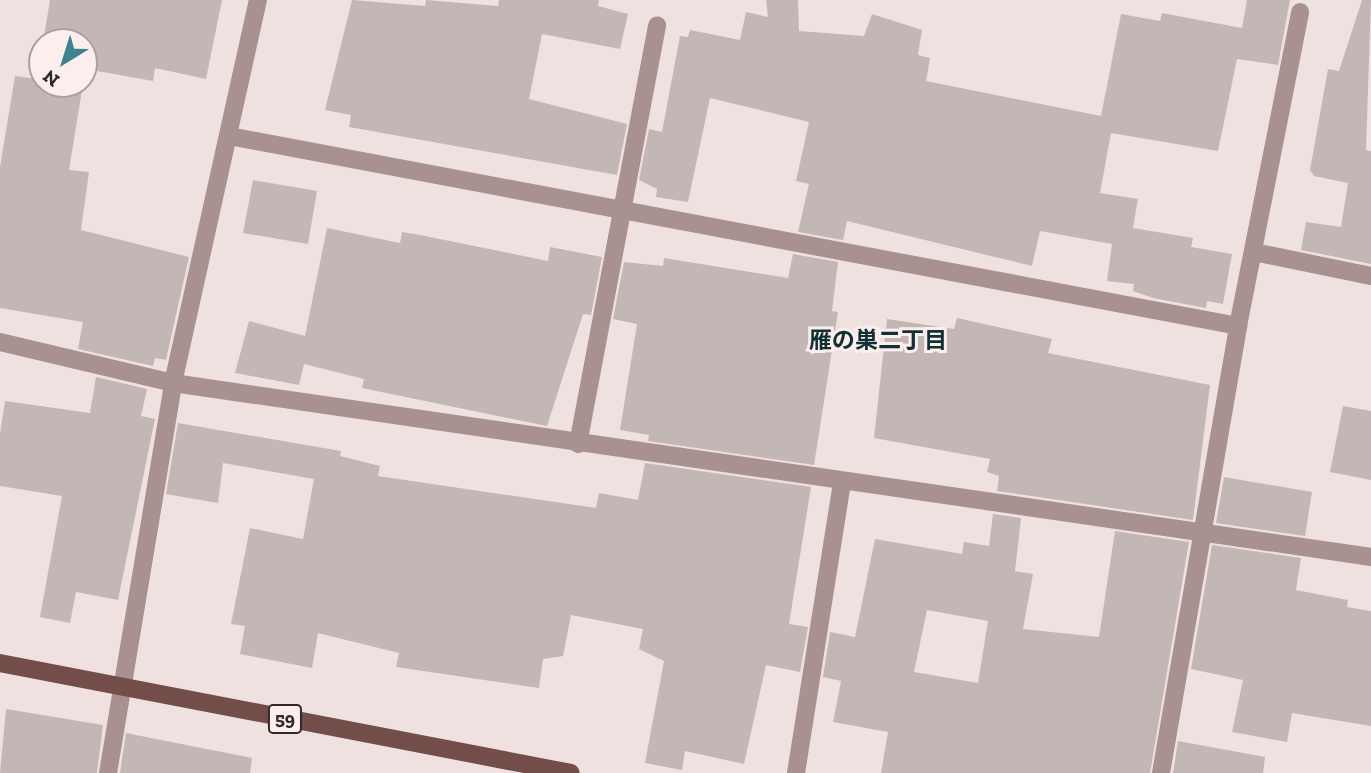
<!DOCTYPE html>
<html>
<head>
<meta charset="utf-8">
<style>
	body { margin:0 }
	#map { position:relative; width:1371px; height:773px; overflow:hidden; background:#eee1df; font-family:"Zilla Slab","Noto Sans JP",serif }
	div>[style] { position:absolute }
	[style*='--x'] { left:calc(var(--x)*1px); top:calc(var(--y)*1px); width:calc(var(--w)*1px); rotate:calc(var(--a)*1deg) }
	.building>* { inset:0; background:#c3b7b5 }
	.street>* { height:18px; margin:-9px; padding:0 9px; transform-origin:9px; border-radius:9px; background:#a8918e }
	.primary>* { height:18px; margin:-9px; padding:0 9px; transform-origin:9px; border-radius:9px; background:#734d49 }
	span { translate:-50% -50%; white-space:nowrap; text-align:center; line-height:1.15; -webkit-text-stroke:6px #fceeec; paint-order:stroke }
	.shield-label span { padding:2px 5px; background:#fceeec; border:2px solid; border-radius:5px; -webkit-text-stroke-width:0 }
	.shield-label { font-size:19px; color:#2f2a29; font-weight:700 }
	.neighbourhood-label { font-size:23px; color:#0f3136; font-weight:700 }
	.north { position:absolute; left:28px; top:28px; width:70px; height:70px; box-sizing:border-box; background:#fceeec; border:2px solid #aaa09e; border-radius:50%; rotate:218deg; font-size:19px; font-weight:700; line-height:28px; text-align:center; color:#2f2a29 }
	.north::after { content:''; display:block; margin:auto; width:24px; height:32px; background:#3d848e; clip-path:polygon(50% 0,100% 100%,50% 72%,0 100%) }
</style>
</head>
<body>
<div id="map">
	<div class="building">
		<div style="clip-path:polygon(50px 0,222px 0,206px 79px,155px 68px,153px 81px,86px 69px,84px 80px,84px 42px,43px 42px)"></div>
		<div style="clip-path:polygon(352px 0,425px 6px,426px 0,498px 6px,499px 0,599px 0,598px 6px,628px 14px,620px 49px,542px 34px,529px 99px,627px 124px,617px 175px,349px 127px,351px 115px,325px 110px)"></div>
		<div style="clip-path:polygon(766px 0,798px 0,799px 31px,864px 36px,872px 14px,922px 30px,918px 55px,930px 58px,926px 81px,1101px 116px,1121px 14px,1160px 21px,1162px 13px,1242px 28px,1247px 0,1290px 0,1278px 65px,1237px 59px,1218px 151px,1111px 133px,1100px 193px,1138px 199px,1133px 228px,1193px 238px,1191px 247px,1232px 254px,1223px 304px,1207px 301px,1206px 308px,1153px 298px,1133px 291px,1134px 284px,1107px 281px,1112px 244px,1040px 231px,1032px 266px,847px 221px,843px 240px,798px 232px,809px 184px,796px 181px,809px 122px,710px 98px,688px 202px,656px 197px,657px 189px,639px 180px,649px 129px,662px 132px,680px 36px,688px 37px,690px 30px,740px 40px,746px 12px,768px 17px)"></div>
		<div style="clip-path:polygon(1362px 0,1371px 0,1366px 150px,1371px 151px,1371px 264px,1301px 250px,1306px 222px,1341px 227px,1348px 183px,1314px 176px,1310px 170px,1328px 69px,1339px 71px)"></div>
		<div style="clip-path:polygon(42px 51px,42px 84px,83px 84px,69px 170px,89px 172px,81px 230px,189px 257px,166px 360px,155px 358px,153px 366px,78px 349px,83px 322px,0 308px,0 167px,15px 76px,38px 79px)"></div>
		<div style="clip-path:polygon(253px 180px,317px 191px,308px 244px,243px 233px)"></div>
		<div style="clip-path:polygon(327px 228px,400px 243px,402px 232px,425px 236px,548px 261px,550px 247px,602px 257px,591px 315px,583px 314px,547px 426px,362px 388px,364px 379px,304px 364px,299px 385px,235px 373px,249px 321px,305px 336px)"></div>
		<div style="clip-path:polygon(793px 254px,838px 262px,832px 311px,838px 312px,814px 465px,648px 441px,649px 435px,620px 430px,637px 324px,613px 319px,624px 262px,663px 266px,664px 258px,788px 278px)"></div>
		<div style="clip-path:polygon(957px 318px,1052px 339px,1048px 353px,1210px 385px,1193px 520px,997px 491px,999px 476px,987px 472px,990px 459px,874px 438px,887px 319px,954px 329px)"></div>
		<div style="clip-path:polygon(96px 377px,147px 389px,141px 416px,155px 419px,118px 600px,76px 592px,70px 623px,40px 617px,62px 496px,0 486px,0 434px,5px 401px,90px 413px)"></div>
		<div style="clip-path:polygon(1343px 406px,1371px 411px,1371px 480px,1330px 472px)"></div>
		<div style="clip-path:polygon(178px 423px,341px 451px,340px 456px,380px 466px,378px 476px,596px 508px,599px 493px,638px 500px,645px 463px,811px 487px,789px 624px,808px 627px,800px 672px,766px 665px,744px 764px,685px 751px,682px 770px,645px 763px,664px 661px,639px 649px,643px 629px,571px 615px,563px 656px,543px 659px,539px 688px,396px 667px,399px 653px,318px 633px,312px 668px,240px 654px,245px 626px,231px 624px,250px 528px,303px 539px,314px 479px,223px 463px,218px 503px,166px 494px)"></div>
		<div style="clip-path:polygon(1224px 477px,1312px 492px,1305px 536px,1216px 523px)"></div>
		<div style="clip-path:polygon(evenodd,993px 514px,1021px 518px,1015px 571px,1033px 574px,1023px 629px,1099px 637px,1115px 531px,1189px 542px,1150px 773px,881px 773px,888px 732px,833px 722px,841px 681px,823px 677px,830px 632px,855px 637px,875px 539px,962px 554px,964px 542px,989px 546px,993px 514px,927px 610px,988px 621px,978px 683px,914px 672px,927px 610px)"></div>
		<div style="clip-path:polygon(1212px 545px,1301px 558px,1296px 590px,1348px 600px,1347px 607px,1371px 611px,1371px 726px,1292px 713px,1287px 742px,1232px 732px,1243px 680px,1191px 669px)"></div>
		<div style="clip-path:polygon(6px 709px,103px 725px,97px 773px,0 773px)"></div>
		<div style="clip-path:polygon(126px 733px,252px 758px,250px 773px,120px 773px)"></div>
		<div style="clip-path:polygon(1178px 741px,1265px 757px,1263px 773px,1173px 773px)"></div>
	</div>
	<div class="street">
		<div style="--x:229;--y:136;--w:1027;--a:10.66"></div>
		<div style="--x:1254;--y:252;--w:119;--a:11.6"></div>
		<div style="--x:0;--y:342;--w:178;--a:13.3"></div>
		<div style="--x:173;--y:383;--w:1211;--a:8.26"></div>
		<div style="--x:578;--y:444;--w:426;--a:-79.3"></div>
		<div style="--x:108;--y:773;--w:395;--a:-80.5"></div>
		<div style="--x:173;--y:383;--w:392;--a:-77.5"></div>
		<div style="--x:796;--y:773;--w:294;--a:-81"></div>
		<div style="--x:1161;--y:773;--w:454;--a:-80.2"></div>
		<div style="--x:1238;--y:326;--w:320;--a:-78.8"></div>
	</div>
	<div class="primary">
		<div style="--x:0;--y:663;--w:581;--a:10.9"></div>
	</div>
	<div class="shield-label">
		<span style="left:285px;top:719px">59</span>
	</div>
	<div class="neighbourhood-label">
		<span style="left:878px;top:340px">雁の巣二丁目</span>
	</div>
	<div class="north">N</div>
</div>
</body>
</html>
